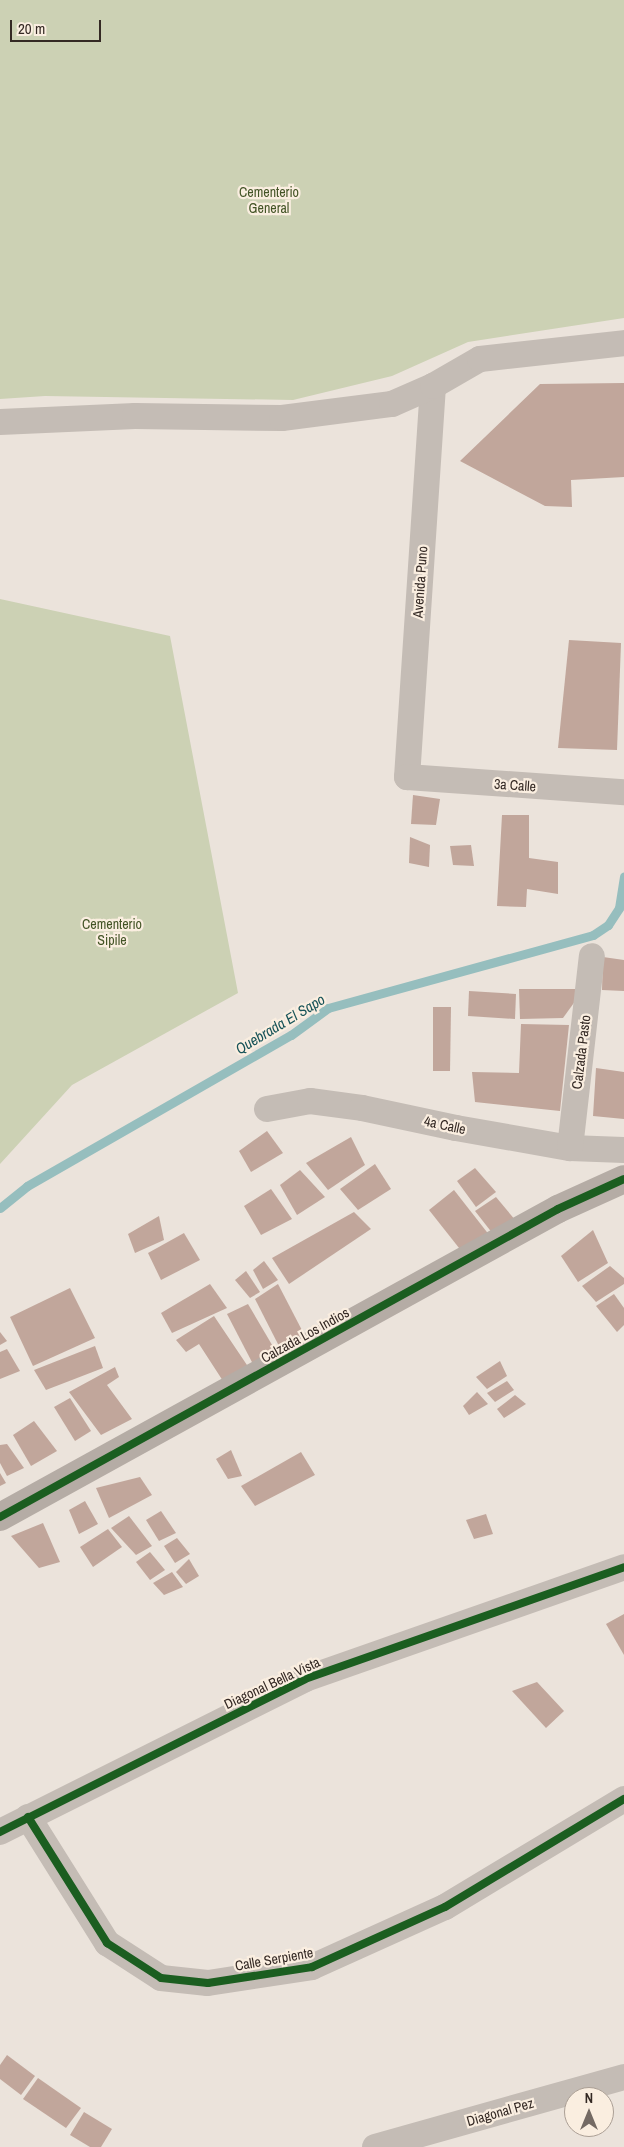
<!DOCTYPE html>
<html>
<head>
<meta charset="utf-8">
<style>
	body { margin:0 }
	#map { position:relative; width:624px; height:2147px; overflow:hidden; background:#ebe3db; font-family:"Archivo Narrow",sans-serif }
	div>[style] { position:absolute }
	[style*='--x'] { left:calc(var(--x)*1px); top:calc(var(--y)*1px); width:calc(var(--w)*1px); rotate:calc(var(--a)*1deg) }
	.green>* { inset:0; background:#ccd1b4 }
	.stream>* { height:9px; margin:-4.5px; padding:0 4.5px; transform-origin:4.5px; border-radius:4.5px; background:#96bebe }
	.building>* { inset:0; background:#c1a69b }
	.street>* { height:26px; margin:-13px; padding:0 13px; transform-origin:13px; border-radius:13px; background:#c4bcb5 }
	.secondary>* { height:28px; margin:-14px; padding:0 14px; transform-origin:14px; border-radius:14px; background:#b5aca5 }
	.cycleway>* { height:8px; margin:-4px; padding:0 4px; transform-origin:4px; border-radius:4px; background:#1b5e20 }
	span { translate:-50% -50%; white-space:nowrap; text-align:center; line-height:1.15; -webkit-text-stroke:4.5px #faeee0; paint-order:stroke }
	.park-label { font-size:14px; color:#435426 }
	.street-label { font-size:14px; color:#342924 }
	.water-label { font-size:15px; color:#175358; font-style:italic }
	.north { position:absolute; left:564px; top:2087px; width:50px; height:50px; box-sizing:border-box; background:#faeee0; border:1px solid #ab9f95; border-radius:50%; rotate:0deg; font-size:14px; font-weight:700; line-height:20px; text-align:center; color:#342924 }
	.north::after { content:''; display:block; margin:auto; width:18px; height:22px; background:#746a64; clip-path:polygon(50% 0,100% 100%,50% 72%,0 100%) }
	.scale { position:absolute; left:10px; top:20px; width:91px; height:22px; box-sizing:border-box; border:2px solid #342924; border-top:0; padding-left:6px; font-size:15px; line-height:18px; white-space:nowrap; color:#342924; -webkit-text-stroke:4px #faeee0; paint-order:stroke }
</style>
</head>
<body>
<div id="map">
	<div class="green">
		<div style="clip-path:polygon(0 0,624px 0,624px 318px,468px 342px,392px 376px,293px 400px,45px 396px,0 399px)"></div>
		<div style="clip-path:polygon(0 599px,170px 636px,238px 993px,72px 1085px,0 1164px)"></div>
	</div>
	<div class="stream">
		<div style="--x:0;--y:1208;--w:35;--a:-39"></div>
		<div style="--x:27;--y:1186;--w:304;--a:-29.8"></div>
		<div style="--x:291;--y:1035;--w:46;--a:-36.1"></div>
		<div style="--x:328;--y:1008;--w:275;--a:-15.4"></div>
		<div style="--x:593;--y:935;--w:18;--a:-34"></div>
		<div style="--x:608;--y:925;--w:20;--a:-57"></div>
		<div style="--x:619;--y:908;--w:32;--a:-81"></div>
	</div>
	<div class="building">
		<div style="clip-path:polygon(624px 383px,624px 477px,571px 480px,572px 507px,545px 506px,460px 461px,540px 384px)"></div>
		<div style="clip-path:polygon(569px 640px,621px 643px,617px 750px,558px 748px)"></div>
		<div style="clip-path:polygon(413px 795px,440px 799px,436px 825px,411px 824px)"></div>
		<div style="clip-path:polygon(502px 815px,529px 815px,529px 858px,558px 862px,558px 894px,527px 889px,526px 907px,497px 906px)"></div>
		<div style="clip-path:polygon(410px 837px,430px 845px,429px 867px,409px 863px)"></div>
		<div style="clip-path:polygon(471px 845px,474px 866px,453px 865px,450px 846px)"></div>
		<div style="clip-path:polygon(603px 957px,624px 960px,624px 991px,602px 990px)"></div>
		<div style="clip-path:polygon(519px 989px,579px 989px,576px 1000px,563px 1018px,520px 1019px)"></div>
		<div style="clip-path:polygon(469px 991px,516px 994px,515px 1019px,468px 1016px)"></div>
		<div style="clip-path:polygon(433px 1007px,451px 1007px,450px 1071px,433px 1071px)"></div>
		<div style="clip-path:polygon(521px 1024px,569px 1025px,560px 1111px,475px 1102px,472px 1072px,519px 1073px)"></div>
		<div style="clip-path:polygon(596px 1068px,624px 1072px,624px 1119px,593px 1116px)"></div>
		<div style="clip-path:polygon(267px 1131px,283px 1153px,251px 1172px,239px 1151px)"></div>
		<div style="clip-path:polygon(351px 1137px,365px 1165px,328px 1190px,306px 1163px)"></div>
		<div style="clip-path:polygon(375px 1164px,391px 1189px,358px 1210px,340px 1189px)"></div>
		<div style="clip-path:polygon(475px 1168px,496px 1192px,476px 1207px,457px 1181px)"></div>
		<div style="clip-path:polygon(300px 1170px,325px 1197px,297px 1215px,280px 1185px)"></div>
		<div style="clip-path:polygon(271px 1189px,292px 1219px,261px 1235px,244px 1206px)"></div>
		<div style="clip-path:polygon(454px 1190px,490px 1236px,463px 1253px,429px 1210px)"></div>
		<div style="clip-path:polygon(496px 1197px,516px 1221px,493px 1234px,475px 1211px)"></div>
		<div style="clip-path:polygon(354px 1212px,371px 1229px,289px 1284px,272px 1258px)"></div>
		<div style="clip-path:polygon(159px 1216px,164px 1240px,135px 1253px,128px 1234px)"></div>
		<div style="clip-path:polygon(593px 1230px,608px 1263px,578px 1282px,561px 1256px)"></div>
		<div style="clip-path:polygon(184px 1233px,200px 1260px,161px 1280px,148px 1253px)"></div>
		<div style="clip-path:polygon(264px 1261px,278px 1280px,263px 1289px,253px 1270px)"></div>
		<div style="clip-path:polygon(610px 1266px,624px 1278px,624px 1284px,596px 1302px,582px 1286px)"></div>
		<div style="clip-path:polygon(246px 1271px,260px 1292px,250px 1298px,235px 1280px)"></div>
		<div style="clip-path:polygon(210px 1284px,227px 1308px,172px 1333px,161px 1313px)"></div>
		<div style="clip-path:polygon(278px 1284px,306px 1338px,281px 1350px,255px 1299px)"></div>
		<div style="clip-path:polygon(70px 1288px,95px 1338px,33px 1366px,10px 1317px)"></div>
		<div style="clip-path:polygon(614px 1294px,624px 1308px,624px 1325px,617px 1332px,596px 1306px)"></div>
		<div style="clip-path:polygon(248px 1304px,278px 1355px,254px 1366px,227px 1314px)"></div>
		<div style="clip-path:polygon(214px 1316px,251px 1371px,223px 1381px,199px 1344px,186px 1352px,176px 1340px)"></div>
		<div style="clip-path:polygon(0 1332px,7px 1341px,0 1345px)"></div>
		<div style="clip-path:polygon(95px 1346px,103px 1368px,46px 1390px,34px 1370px)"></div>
		<div style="clip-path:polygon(7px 1349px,20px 1371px,0 1379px,0 1352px)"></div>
		<div style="clip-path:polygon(500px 1361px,507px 1376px,487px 1389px,476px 1377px)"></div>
		<div style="clip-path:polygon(115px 1367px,119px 1377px,107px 1385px,132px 1419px,101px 1435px,69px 1392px)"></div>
		<div style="clip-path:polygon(507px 1381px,514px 1390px,495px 1402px,487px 1393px)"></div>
		<div style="clip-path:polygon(477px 1392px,488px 1404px,469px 1415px,463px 1406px)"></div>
		<div style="clip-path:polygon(515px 1395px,526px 1404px,504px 1418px,497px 1409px)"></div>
		<div style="clip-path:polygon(70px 1398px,91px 1431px,75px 1441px,54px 1407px)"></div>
		<div style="clip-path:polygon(34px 1421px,57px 1451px,31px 1466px,13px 1435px)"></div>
		<div style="clip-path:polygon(7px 1444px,24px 1468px,7px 1476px,0 1463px,0 1445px)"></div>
		<div style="clip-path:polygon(231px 1450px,242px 1476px,228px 1479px,216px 1459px)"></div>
		<div style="clip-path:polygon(301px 1452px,315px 1475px,255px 1506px,241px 1486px)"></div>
		<div style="clip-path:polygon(0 1473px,6px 1483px,0 1486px)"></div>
		<div style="clip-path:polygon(140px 1477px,152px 1495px,109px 1518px,96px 1488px)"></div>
		<div style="clip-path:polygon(85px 1501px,98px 1524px,79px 1534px,69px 1510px)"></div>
		<div style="clip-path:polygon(161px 1511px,176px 1533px,159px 1541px,146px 1520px)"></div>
		<div style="clip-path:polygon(486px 1514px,493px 1534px,474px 1539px,466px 1520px)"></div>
		<div style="clip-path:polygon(129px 1516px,152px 1546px,136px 1555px,111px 1528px)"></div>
		<div style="clip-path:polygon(43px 1523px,60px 1562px,39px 1568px,11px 1536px)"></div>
		<div style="clip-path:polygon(108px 1529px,122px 1547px,93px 1567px,80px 1547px)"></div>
		<div style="clip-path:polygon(177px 1538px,190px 1554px,175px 1563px,164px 1546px)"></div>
		<div style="clip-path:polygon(150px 1552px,165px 1570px,150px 1580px,136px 1562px)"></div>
		<div style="clip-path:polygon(189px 1559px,199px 1576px,186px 1584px,176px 1572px)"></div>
		<div style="clip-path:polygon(172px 1572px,183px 1587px,164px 1595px,153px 1583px)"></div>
		<div style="clip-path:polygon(624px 1614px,624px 1655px,606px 1624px)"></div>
		<div style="clip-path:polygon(537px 1682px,564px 1711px,546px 1728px,512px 1691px)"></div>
		<div style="clip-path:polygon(7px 2055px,35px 2076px,21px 2095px,0 2079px,0 2065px)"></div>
		<div style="clip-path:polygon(38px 2078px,81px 2108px,66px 2128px,23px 2099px)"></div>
		<div style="clip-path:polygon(84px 2112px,112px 2129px,101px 2147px,90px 2147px,70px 2135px)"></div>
	</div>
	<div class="street">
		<div style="--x:433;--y:386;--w:392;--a:93.8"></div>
		<div style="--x:407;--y:777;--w:218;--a:4"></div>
		<div style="--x:0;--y:422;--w:135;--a:-2.5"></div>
		<div style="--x:135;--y:416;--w:147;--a:0.8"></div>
		<div style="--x:282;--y:418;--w:111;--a:-7.3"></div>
		<div style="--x:392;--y:404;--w:45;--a:-23.7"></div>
		<div style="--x:433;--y:386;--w:54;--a:-29.9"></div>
		<div style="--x:480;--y:359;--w:145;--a:-6.3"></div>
		<div style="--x:267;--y:1109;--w:44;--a:-10.5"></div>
		<div style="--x:310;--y:1101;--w:52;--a:7.7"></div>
		<div style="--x:362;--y:1108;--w:96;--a:12"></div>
		<div style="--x:456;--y:1128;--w:116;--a:10"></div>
		<div style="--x:570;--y:1148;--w:54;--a:2.1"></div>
		<div style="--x:570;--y:1148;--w:193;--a:-83.5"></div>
		<div style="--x:28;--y:1817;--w:149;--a:57.9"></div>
		<div style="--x:107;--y:1943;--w:64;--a:32.9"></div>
		<div style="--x:161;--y:1978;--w:47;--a:6.1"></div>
		<div style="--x:208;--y:1983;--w:105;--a:-8.7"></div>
		<div style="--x:312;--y:1967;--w:146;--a:-24.3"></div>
		<div style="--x:445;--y:1907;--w:209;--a:-31.1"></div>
		<div style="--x:0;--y:1832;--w:341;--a:-26.6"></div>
		<div style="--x:305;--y:1679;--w:338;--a:-19.3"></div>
		<div style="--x:375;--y:2147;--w:259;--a:-15.7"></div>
	</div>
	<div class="secondary">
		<div style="--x:0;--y:1517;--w:637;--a:-28.9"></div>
		<div style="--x:558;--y:1209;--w:72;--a:-24.4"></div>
	</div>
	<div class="cycleway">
		<div style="--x:0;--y:1517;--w:637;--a:-28.9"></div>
		<div style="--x:558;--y:1209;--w:72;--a:-24.4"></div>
		<div style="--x:28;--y:1817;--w:149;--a:57.9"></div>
		<div style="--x:107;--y:1943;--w:64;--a:32.9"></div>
		<div style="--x:161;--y:1978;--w:47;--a:6.1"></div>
		<div style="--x:208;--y:1983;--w:105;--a:-8.7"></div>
		<div style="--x:312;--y:1967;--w:146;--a:-24.3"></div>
		<div style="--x:445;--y:1907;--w:209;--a:-31.1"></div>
		<div style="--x:0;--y:1832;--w:341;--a:-26.6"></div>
		<div style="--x:305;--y:1679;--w:338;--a:-19.3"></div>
	</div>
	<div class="park-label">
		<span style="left:269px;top:200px">Cementerio<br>General</span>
		<span style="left:112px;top:932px">Cementerio<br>Sipile</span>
	</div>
	<div class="street-label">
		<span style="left:420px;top:582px;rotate:-86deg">Avenida Puno</span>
		<span style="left:515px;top:785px;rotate:4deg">3a Calle</span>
		<span style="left:581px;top:1052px;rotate:-83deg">Calzada Pasto</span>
		<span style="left:445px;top:1125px;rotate:12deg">4a Calle</span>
		<span style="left:305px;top:1335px;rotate:-29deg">Calzada Los Indios</span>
		<span style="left:272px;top:1683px;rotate:-25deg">Diagonal Bella Vista</span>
		<span style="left:274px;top:1959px;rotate:-10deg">Calle Serpiente</span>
		<span style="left:500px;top:2112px;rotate:-16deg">Diagonal Pez</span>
	</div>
	<div class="water-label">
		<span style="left:280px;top:1024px;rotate:-31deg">Quebrada El Sapo</span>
	</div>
	<div class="north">N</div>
	<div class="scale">20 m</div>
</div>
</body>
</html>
